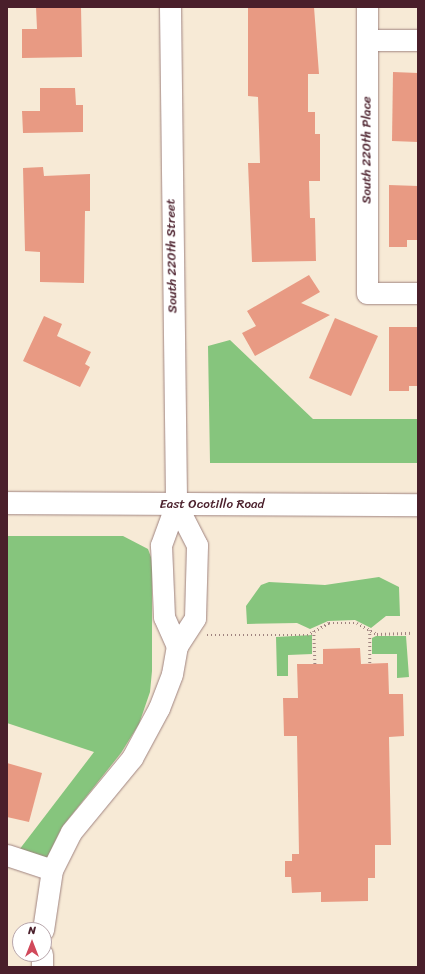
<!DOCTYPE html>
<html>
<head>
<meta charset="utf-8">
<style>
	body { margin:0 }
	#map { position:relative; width:425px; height:974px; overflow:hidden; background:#f7ead6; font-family:Sriracha,sans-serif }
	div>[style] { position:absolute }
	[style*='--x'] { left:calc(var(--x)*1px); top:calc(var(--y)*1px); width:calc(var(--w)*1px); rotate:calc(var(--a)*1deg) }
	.green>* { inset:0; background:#86c57d }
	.building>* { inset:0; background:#e89a83 }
	.path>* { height:2.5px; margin-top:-1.25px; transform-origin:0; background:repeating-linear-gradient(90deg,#a08480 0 1px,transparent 0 4px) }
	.roads { filter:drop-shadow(0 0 1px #a08480) drop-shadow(0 0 1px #a08480) }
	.street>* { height:21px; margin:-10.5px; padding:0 10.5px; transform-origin:10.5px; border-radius:10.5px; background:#fff }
	.secondary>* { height:22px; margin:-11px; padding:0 11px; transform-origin:11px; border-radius:11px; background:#fff }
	span { translate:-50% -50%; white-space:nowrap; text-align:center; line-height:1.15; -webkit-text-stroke:4px #fff; paint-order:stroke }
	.street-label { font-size:13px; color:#4a1f2b }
	.frame { position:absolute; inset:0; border:8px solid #4a1f2b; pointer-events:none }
	.north { position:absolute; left:12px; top:922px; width:40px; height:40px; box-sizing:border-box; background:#fff; border:1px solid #b7a5aa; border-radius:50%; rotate:0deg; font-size:11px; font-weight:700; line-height:16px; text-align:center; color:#4a1f2b }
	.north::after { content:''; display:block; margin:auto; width:14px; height:18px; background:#d1495b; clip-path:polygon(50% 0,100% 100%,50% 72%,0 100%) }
</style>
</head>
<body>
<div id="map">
	<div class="green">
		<div style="clip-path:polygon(230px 340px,313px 419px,418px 419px,418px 463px,210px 463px,208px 346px)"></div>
		<div style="clip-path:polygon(7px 536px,123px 536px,148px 549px,152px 560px,152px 671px,150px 692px,139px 724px,121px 753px,62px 827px,47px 858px,19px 850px,94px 752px,7px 723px)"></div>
		<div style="clip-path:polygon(379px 577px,399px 587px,400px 616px,386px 616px,371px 628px,355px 620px,328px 621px,310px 629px,297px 623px,247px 624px,246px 606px,261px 585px,269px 582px,325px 585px)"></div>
		<div style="clip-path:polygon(312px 635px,312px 654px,288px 655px,288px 676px,277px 676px,276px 637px)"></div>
		<div style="clip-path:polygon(376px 636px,406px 636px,409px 677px,397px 678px,397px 654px,372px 654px,372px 638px)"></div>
	</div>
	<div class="building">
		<div style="clip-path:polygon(36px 7px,81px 7px,82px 57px,22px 58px,22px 29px,37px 29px)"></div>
		<div style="clip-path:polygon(248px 7px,314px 7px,319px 74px,308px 74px,308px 112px,315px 112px,315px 134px,320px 134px,320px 181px,309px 181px,310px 218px,315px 218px,316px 261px,252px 262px,248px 163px,260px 163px,258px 97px,248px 96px)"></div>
		<div style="clip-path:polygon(393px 72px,418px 73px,418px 142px,392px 141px)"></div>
		<div style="clip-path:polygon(40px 88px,75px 88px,76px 105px,83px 105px,83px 132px,23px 133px,22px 111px,40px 111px)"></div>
		<div style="clip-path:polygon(43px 167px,44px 176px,90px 174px,90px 211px,85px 211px,84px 283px,40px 282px,40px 252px,25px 251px,23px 168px)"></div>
		<div style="clip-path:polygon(389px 185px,418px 186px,418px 240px,407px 240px,407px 247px,389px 247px)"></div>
		<div style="clip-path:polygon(309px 275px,320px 292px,301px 303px,330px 315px,255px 356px,242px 333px,256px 326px,247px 311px)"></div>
		<div style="clip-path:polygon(44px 316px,62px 324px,57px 336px,91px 352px,85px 364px,90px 367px,80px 387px,23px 361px)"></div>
		<div style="clip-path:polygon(335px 318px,378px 336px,351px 396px,309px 378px)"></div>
		<div style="clip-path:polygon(389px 327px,418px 327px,418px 386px,409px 386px,409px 391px,389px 391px)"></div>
		<div style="clip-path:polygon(360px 648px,361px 664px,388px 663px,389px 694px,403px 694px,404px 736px,389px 737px,391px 845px,375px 845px,375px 878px,368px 878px,368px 901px,321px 902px,321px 892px,292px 893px,291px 877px,285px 877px,285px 861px,292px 861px,292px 854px,299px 854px,297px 736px,284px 736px,283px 698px,298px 698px,297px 664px,323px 664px,323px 649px)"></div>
		<div style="clip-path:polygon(7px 763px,42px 773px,29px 822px,7px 817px)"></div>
	</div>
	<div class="path">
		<div style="--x:370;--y:630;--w:34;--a:90"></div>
		<div style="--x:314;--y:631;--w:33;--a:88"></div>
		<div style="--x:207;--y:635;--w:100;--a:0"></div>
		<div style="--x:307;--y:635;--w:25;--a:-29"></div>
		<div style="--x:329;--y:623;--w:28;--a:0"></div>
		<div style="--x:357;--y:623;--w:23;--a:29"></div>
		<div style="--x:377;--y:634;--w:36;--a:-2"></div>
	</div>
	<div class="roads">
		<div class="street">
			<div style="--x:170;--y:7;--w:497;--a:89.3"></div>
			<div style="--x:176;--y:504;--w:44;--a:110.1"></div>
			<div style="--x:161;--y:545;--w:72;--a:87.6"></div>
			<div style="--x:164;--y:617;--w:32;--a:66"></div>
			<div style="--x:367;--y:7;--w:286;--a:90"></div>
			<div style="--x:367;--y:293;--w:51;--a:0"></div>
			<div style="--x:367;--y:40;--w:51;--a:0"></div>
			<div style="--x:7;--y:855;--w:47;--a:18.4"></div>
			<div style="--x:43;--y:930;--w:61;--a:-81.5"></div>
			<div style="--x:52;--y:870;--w:42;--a:-63.4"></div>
			<div style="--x:71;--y:832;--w:96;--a:-50.5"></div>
			<div style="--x:132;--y:758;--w:57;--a:-61.6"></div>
			<div style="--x:159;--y:708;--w:36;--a:-69"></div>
			<div style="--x:172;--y:674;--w:28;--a:-80"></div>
			<div style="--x:177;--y:646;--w:33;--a:-57"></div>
			<div style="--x:195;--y:618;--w:73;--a:-88.4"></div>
			<div style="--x:197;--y:545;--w:46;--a:-117.1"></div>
			<div style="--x:42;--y:967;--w:13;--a:-90"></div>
		</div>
		<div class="secondary">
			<div style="--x:7;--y:503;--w:411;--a:0.3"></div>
		</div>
	</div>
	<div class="street-label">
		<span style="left:367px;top:150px;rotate:-90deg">South 220th Place</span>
		<span style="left:172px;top:256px;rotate:-91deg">South 220th Street</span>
		<span style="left:212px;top:504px">East Ocotillo Road</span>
	</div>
	<div class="frame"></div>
	<div class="north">N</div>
</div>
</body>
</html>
